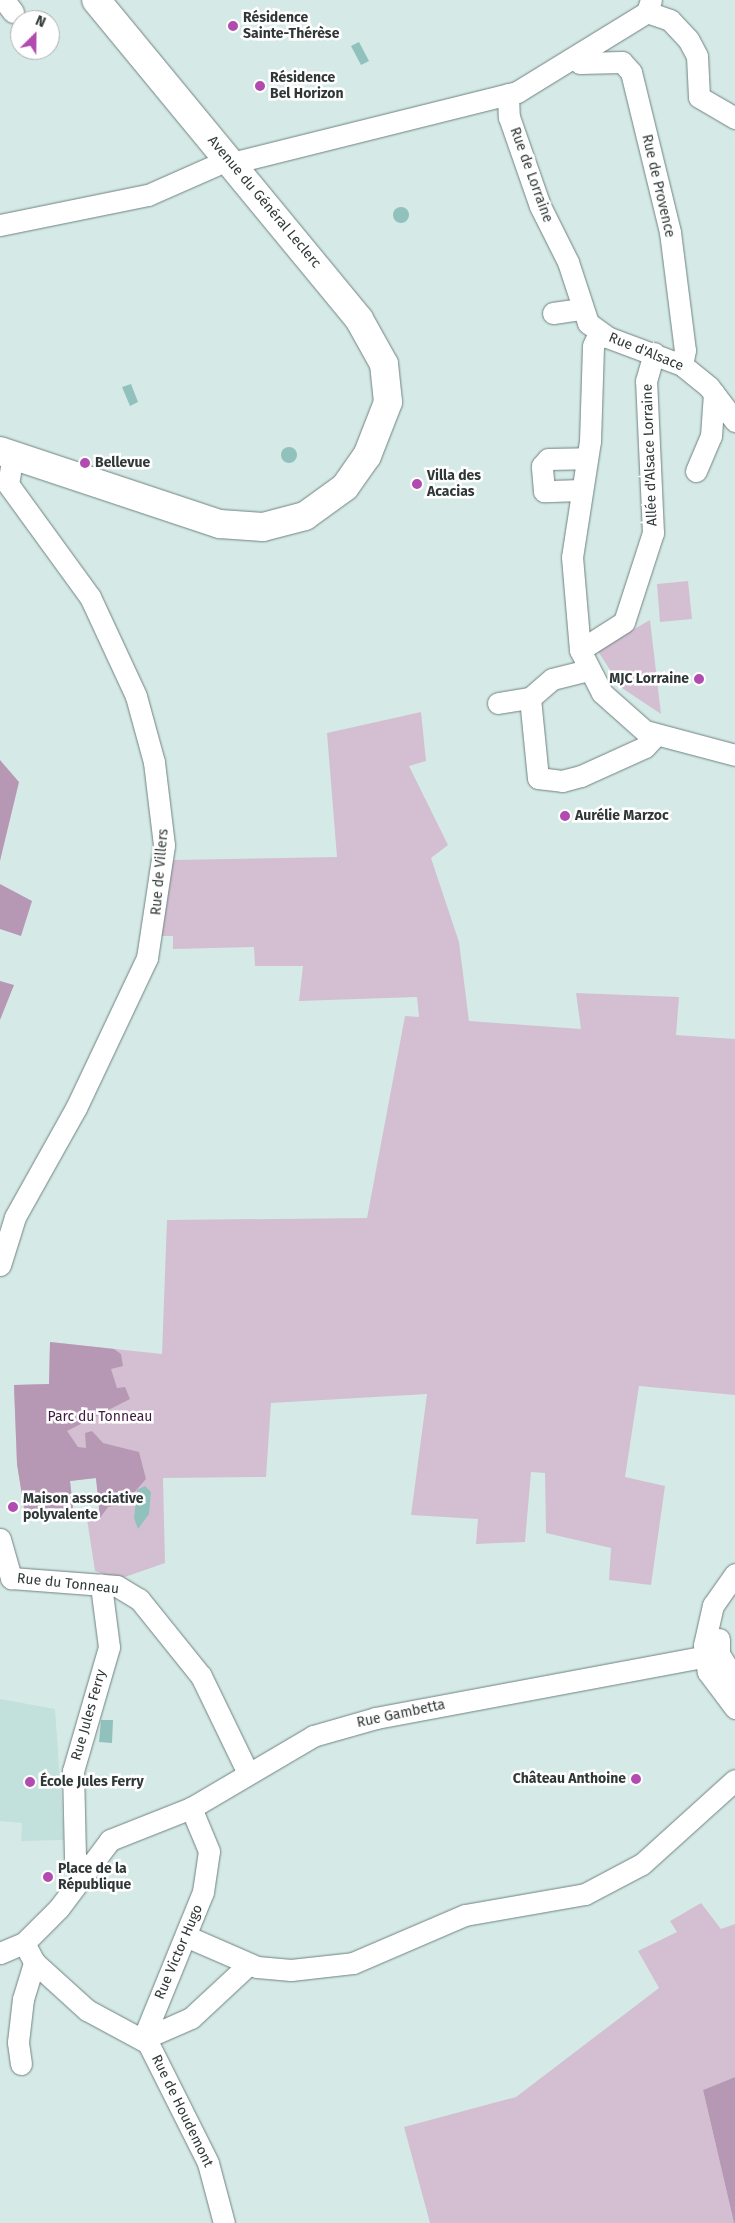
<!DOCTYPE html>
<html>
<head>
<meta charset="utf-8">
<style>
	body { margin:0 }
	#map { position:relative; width:735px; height:2223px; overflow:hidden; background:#d5eae7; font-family:"Fira Sans",sans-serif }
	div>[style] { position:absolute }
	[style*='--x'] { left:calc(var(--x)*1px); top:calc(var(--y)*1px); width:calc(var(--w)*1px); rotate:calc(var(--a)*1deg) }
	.built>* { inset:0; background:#c2e0dc }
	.green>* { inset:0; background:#d4bfd2 }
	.forest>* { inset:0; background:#b698b5 }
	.water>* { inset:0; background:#90c1bc }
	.round { border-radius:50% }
	.roads { filter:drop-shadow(0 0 1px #708280) drop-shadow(0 0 1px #708280) }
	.minor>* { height:21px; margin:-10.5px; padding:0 10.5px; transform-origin:10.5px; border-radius:10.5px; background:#fff }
	.major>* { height:28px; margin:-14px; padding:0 14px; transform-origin:14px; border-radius:14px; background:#fff }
	.dots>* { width:14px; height:14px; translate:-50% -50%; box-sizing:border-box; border:2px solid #fff; border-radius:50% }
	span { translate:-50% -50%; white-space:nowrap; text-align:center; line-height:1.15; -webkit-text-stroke:5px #fff; paint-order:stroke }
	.poi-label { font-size:14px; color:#303837; font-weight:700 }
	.left { translate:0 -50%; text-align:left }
	.right { translate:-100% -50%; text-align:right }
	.street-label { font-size:14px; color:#303837 }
	.park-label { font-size:14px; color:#401940 }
	.north { position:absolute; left:10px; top:10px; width:50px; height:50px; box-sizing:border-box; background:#fff; border:1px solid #acafaf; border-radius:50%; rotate:23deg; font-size:14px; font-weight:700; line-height:20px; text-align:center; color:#303837 }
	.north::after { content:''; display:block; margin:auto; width:18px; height:22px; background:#b14bb0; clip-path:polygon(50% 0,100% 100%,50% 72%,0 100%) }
</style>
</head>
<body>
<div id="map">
	<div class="built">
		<div style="clip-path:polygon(0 1699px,55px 1709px,64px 1840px,21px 1841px,22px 1823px,0 1821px)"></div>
	</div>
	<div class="green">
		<div style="clip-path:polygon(688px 581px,692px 619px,660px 622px,657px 584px)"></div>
		<div style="clip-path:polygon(650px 620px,661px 714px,622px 688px,597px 650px)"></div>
		<div style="clip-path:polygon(421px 712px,426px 761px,409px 766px,448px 845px,431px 858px,459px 942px,469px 1021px,581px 1029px,576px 993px,679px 997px,676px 1035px,735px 1039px,735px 1395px,639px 1386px,625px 1477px,665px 1486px,651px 1585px,609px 1580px,611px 1548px,546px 1533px,545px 1473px,531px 1472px,525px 1542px,476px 1544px,478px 1519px,411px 1515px,427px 1394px,271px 1403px,266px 1477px,163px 1478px,165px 1563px,119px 1579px,95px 1571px,87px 1519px,100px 1518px,96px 1478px,70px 1481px,73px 1508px,25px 1514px,17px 1464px,14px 1385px,49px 1384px,50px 1342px,162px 1354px,167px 1220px,367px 1218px,405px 1016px,419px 1017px,417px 997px,299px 1001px,303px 966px,255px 966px,254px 947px,173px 949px,173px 936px,161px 936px,173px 860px,337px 857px,327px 733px)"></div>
		<div style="clip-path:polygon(701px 1903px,721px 1929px,735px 1924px,735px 2077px,703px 2090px,734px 2223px,430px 2223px,404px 2127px,516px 2097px,659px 1988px,638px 1951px,677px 1932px,670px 1921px)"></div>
	</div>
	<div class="forest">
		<div style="clip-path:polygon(0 760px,19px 782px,0 861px)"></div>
		<div style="clip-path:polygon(0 884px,32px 901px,21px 936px,0 929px)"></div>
		<div style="clip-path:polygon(0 981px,14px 985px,0 1020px)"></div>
		<div style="clip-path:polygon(50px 1342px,114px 1349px,121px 1354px,123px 1366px,111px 1369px,117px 1388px,125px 1387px,130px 1399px,67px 1431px,78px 1447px,86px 1448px,85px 1433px,92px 1431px,103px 1443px,139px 1452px,146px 1479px,124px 1504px,108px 1507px,100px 1518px,96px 1478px,70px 1481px,73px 1508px,25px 1514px,17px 1464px,14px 1385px,49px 1384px)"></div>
		<div style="clip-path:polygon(735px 2077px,735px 2223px,734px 2223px,703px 2090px)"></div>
	</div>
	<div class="water">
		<div style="clip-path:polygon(359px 42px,369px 61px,361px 65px,351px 46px)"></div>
		<div class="round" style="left:393px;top:207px;width:16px;height:16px"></div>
		<div style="clip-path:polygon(131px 384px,138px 402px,130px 406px,122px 387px)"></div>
		<div class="round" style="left:281px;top:447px;width:16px;height:16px"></div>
		<div style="clip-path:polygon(145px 1486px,151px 1492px,149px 1514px,138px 1529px,134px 1518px,137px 1490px)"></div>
		<div style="clip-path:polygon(101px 1720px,113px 1720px,112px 1743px,99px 1742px)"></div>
	</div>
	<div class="roads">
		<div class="minor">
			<div style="--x:4;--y:0;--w:15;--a:53"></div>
			<div style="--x:647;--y:12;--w:24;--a:19"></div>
			<div style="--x:670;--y:20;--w:26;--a:47"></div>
			<div style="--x:688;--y:39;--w:19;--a:62"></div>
			<div style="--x:697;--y:56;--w:41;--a:87.2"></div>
			<div style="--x:699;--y:97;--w:42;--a:30.3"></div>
			<div style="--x:575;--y:57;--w:8;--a:50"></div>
			<div style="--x:580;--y:63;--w:42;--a:-1.4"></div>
			<div style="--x:622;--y:62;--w:13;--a:48"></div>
			<div style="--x:631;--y:72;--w:165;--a:76.3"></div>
			<div style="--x:670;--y:232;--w:119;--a:82.8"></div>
			<div style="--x:685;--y:350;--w:15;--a:101"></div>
			<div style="--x:508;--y:94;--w:23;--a:88"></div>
			<div style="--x:509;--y:117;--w:94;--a:70.8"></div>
			<div style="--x:540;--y:206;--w:63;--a:63.4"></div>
			<div style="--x:568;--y:262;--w:64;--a:71.8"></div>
			<div style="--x:588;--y:323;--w:24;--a:36"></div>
			<div style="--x:607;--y:337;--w:80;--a:20.5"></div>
			<div style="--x:682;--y:365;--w:35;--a:39"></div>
			<div style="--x:709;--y:387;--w:43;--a:52.6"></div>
			<div style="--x:232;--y:163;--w:294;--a:-14"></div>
			<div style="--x:517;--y:92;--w:153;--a:-31.6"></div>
			<div style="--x:647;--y:12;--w:13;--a:-72"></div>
			<div style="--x:0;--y:225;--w:151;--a:-11.5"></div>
			<div style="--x:148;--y:195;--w:74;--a:-23.8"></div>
			<div style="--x:553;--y:313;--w:29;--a:-8"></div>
			<div style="--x:599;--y:333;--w:14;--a:115"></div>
			<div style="--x:593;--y:346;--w:95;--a:91.8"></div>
			<div style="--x:590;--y:441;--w:117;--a:98.8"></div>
			<div style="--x:572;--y:557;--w:93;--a:85.1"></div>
			<div style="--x:580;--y:650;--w:48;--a:62.9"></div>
			<div style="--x:602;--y:693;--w:57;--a:41.5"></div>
			<div style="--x:645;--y:731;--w:93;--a:14.9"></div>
			<div style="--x:696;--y:471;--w:38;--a:-67"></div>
			<div style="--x:711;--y:436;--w:43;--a:-86"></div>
			<div style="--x:581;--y:490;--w:37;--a:178"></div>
			<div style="--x:544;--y:491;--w:25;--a:-95"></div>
			<div style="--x:542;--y:466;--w:9;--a:-49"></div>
			<div style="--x:548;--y:459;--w:39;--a:-1"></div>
			<div style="--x:580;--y:650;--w:52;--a:-32.5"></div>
			<div style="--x:624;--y:622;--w:94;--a:-72"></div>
			<div style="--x:653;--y:533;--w:152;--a:-92.6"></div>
			<div style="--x:646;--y:381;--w:29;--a:-74"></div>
			<div style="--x:588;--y:670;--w:37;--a:166"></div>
			<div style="--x:552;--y:679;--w:29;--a:139"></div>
			<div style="--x:530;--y:698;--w:80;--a:84.3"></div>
			<div style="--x:538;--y:778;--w:24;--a:7"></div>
			<div style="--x:562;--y:781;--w:20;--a:-15"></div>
			<div style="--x:581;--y:776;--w:70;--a:-24.4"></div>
			<div style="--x:645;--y:747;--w:15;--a:-48"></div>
			<div style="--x:498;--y:703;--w:32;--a:-9"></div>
			<div style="--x:0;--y:1265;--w:50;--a:-72.6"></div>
			<div style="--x:15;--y:1217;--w:125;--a:-60.8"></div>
			<div style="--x:76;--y:1108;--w:166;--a:-64.7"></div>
			<div style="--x:147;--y:958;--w:114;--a:-81.4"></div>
			<div style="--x:164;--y:845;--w:84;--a:-96.9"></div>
			<div style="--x:154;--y:762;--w:68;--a:-105.3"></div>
			<div style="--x:136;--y:696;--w:109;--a:-114.9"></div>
			<div style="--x:90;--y:597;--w:140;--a:-126"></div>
			<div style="--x:8;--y:484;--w:29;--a:-80"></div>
			<div style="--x:0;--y:1539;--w:41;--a:74.2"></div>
			<div style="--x:11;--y:1578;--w:106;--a:4.3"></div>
			<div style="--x:117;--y:1586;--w:26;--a:31"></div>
			<div style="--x:139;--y:1599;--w:99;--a:51.2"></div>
			<div style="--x:201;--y:1676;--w:106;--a:64.2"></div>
			<div style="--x:735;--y:1574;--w:38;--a:125"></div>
			<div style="--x:713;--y:1605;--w:41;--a:102.7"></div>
			<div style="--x:704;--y:1645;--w:27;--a:82"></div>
			<div style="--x:708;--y:1672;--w:45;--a:53.1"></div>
			<div style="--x:719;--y:1639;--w:15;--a:90"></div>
			<div style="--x:719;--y:1654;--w:31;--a:58"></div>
			<div style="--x:85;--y:1871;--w:17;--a:-126"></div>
			<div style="--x:75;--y:1857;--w:86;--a:-91.3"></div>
			<div style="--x:73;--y:1771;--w:129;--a:-73.8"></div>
			<div style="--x:109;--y:1647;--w:63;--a:-97.4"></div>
			<div style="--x:188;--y:1937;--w:75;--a:23.5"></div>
			<div style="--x:257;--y:1967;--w:34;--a:5"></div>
			<div style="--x:291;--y:1970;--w:62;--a:-6.4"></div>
			<div style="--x:353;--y:1963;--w:122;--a:-23.2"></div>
			<div style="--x:465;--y:1915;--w:122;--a:-9.9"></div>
			<div style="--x:585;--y:1894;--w:64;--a:-27.8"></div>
			<div style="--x:642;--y:1864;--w:125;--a:-42.1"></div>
			<div style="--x:24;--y:1943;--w:21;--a:62"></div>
			<div style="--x:34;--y:1962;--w:72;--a:42.2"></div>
			<div style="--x:87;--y:2010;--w:69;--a:28.4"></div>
			<div style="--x:148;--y:2043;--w:134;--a:63.4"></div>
			<div style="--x:208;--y:2163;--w:62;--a:75.1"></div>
			<div style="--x:0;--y:1953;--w:26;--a:-23"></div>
			<div style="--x:24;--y:1943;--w:49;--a:-45"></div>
			<div style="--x:59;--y:1908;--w:85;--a:-53.1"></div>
			<div style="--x:110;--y:1840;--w:87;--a:-21.6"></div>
			<div style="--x:191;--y:1808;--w:142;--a:-30.5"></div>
			<div style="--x:313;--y:1736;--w:66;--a:-15.9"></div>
			<div style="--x:376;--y:1718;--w:349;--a:-10.6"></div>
			<div style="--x:143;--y:2039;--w:159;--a:-67.8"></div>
			<div style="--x:203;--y:1892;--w:41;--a:-81.7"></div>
			<div style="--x:209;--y:1851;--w:47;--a:-112.7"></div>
			<div style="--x:143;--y:2039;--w:52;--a:-23.6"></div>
			<div style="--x:191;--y:2018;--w:78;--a:-42.9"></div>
			<div style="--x:21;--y:2064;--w:22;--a:-98"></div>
			<div style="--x:18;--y:2042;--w:43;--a:-83.4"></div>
			<div style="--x:23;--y:1999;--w:39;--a:-73"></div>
		</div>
		<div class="major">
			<div style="--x:0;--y:451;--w:232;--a:18.4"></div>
			<div style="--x:220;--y:524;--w:43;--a:4"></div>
			<div style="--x:263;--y:527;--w:43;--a:-14.7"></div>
			<div style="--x:305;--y:516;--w:49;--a:-35.9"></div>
			<div style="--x:345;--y:487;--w:38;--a:-55"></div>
			<div style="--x:367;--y:456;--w:58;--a:-68.7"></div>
			<div style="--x:388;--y:402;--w:38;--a:-96"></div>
			<div style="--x:384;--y:364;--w:51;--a:-119.1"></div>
			<div style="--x:359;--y:319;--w:413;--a:-129.5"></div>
		</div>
	</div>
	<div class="dots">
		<div style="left:233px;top:26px;background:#b14bb0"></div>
		<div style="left:260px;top:86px;background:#b14bb0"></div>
		<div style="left:85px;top:463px;background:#b14bb0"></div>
		<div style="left:417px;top:484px;background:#b14bb0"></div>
		<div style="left:699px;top:679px;background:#b14bb0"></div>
		<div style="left:565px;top:816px;background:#b14bb0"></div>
		<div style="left:13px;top:1507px;background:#b14bb0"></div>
		<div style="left:636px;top:1779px;background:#b14bb0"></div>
		<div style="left:30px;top:1782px;background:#b14bb0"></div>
		<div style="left:48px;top:1877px;background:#b14bb0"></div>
	</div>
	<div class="poi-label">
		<span class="left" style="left:243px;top:26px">Résidence<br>Sainte-Thérèse</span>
		<span class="left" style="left:270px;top:86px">Résidence<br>Bel Horizon</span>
		<span class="left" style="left:95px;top:463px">Bellevue</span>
		<span class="left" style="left:427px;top:484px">Villa des<br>Acacias</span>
		<span class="right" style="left:689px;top:679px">MJC Lorraine</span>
		<span class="left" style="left:575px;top:816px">Aurélie Marzoc</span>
		<span class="left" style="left:23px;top:1507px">Maison associative<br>polyvalente</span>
		<span class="right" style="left:626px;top:1779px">Château Anthoine</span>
		<span class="left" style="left:40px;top:1782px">École Jules Ferry</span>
		<span class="left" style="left:58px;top:1877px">Place de la<br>République</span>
	</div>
	<div class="street-label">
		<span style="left:531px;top:175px;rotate:70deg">Rue de Lorraine</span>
		<span style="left:658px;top:186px;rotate:77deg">Rue de Provence</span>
		<span style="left:264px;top:202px;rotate:50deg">Avenue du Général Leclerc</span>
		<span style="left:646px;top:352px;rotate:22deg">Rue d'Alsace</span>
		<span style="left:650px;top:455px;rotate:-92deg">Allée d'Alsace Lorraine</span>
		<span style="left:160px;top:872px;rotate:-85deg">Rue de Villers</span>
		<span style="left:68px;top:1584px;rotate:6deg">Rue du Tonneau</span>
		<span style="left:401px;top:1714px;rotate:-12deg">Rue Gambetta</span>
		<span style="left:89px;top:1715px;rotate:-74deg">Rue Jules Ferry</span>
		<span style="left:179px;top:1952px;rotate:-67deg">Rue Victor Hugo</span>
		<span style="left:182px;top:2111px;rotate:64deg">Rue de Houdemont</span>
	</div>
	<div class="park-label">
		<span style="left:100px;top:1417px">Parc du Tonneau</span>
	</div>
	<div class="north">N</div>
</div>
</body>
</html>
